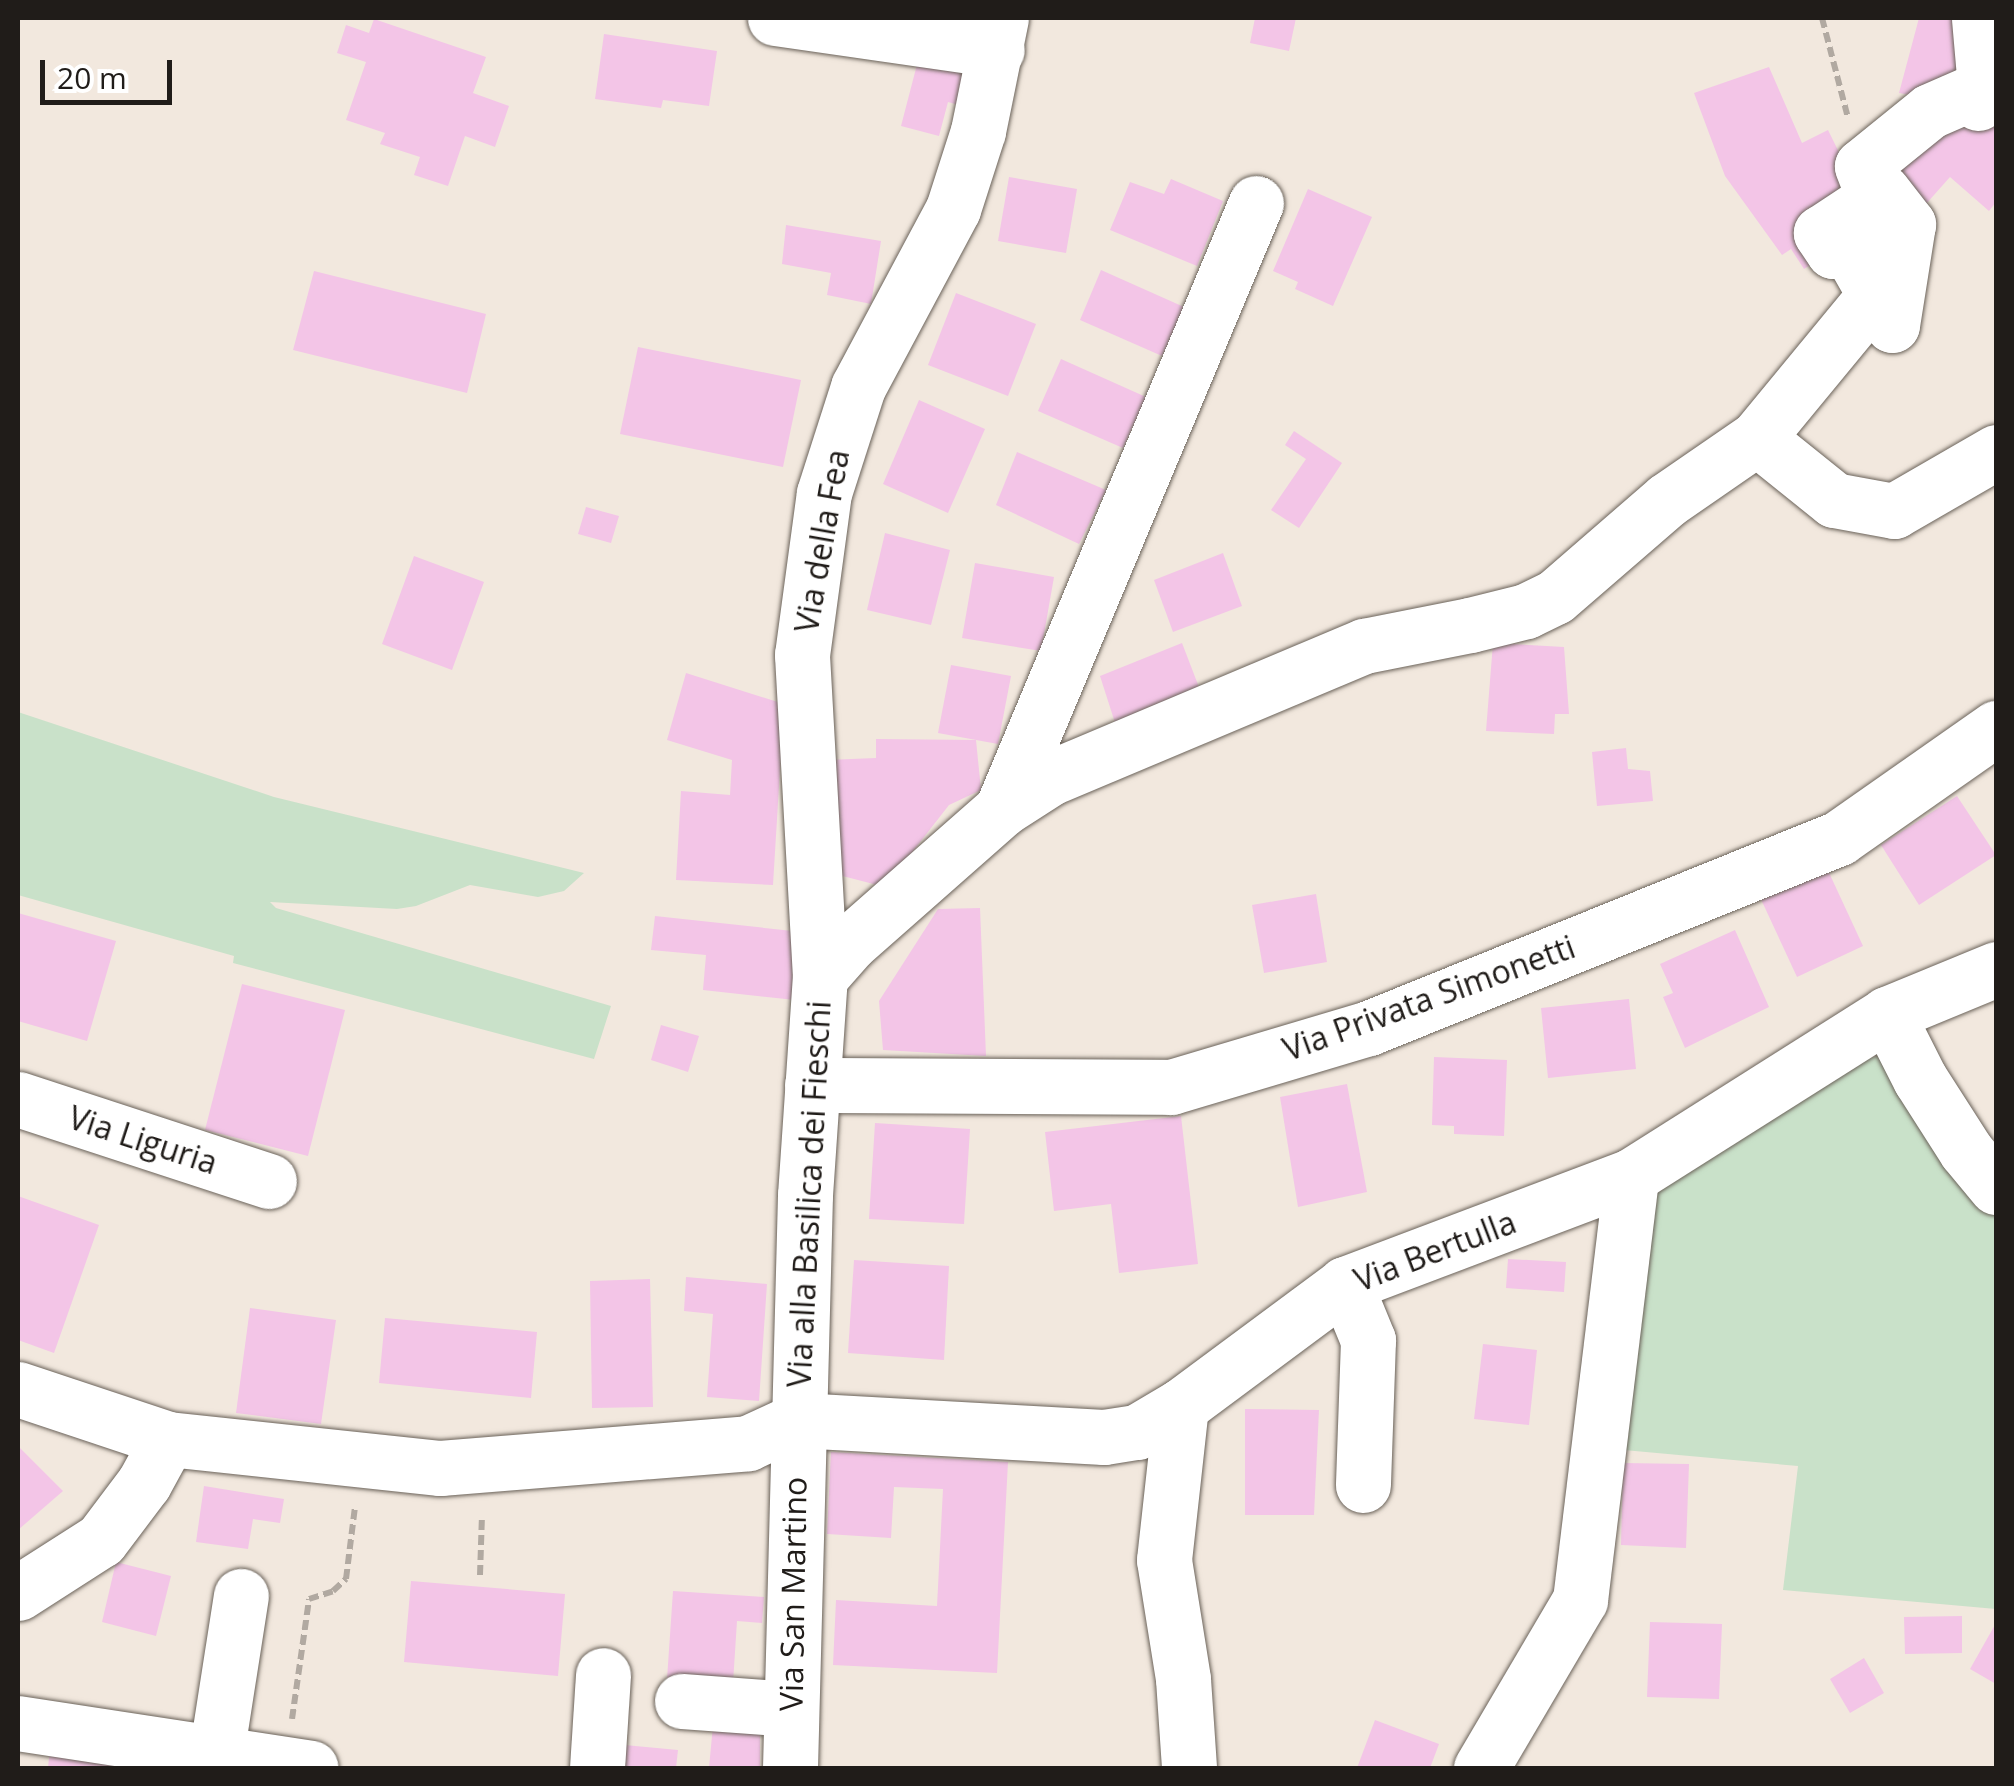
<!DOCTYPE html>
<html>
<head>
<meta charset="utf-8">
<style>
	body { margin:0 }
	#map { position:relative; width:2014px; height:1786px; overflow:hidden; background:#f2e8de; font-family:"Open Sans",sans-serif }
	div>[style] { position:absolute }
	[style*='--x'] { left:calc(var(--x)*1px); top:calc(var(--y)*1px); width:calc(var(--w)*1px); rotate:calc(var(--a)*1deg) }
	.green>* { inset:0; background:#c9e1c9 }
	.building>* { inset:0; background:#f3c5e7 }
	.path>* { height:6px; margin-top:-3px; transform-origin:0; background:repeating-linear-gradient(90deg,#b1a9a1 0 10px,transparent 0 15px) }
	.roads { filter:drop-shadow(0 0 2px #6a6259) drop-shadow(0 0 2px #6a6259) }
	.minor>* { height:55px; margin:-27.5px; padding:0 27.5px; transform-origin:27.5px; border-radius:27.5px; background:#fff }
	span { translate:-50% -50%; white-space:nowrap; text-align:center; line-height:1.15; -webkit-text-stroke:8px #fff; paint-order:stroke }
	.street-label { font-size:32px; color:#201c19 }
	.frame { position:absolute; inset:0; border:20px solid #201c19; pointer-events:none }
	.scale { position:absolute; left:40px; top:60px; width:132px; height:45px; box-sizing:border-box; border:5px solid #201c19; border-top:0; padding-left:12px; font-size:30px; line-height:35px; white-space:nowrap; color:#201c19; -webkit-text-stroke:8px #fff; paint-order:stroke }
</style>
</head>
<body>
<div id="map">
	<div class="green">
		<div style="clip-path:polygon(18px 712px,274px 797px,584px 873px,564px 891px,538px 897px,470px 885px,416px 906px,397px 909px,270px 902px,276px 908px,611px 1006px,594px 1059px,233px 963px,234px 956px,18px 895px)"></div>
		<div style="clip-path:polygon(1881px 1055px,1996px 1211px,1996px 1609px,1783px 1590px,1798px 1466px,1613px 1449px,1648px 1212px,1658px 1191px,1866px 1059px)"></div>
	</div>
	<div class="building">
		<div style="clip-path:polygon(1255px 18px,1296px 18px,1289px 51px,1250px 43px)"></div>
		<div style="clip-path:polygon(1919px 18px,1975px 18px,1946px 101px,1899px 93px)"></div>
		<div style="clip-path:polygon(374px 19px,486px 57px,473px 93px,509px 106px,495px 147px,465px 136px,448px 186px,414px 175px,420px 157px,380px 144px,385px 133px,346px 120px,366px 62px,337px 53px,346px 25px,369px 33px)"></div>
		<div style="clip-path:polygon(604px 34px,717px 51px,709px 106px,663px 100px,661px 108px,595px 99px)"></div>
		<div style="clip-path:polygon(920px 53px,980px 69px,969px 108px,948px 102px,939px 136px,901px 126px)"></div>
		<div style="clip-path:polygon(1769px 67px,1802px 143px,1828px 130px,1864px 203px,1831px 252px,1804px 269px,1791px 249px,1782px 255px,1725px 176px,1694px 93px)"></div>
		<div style="clip-path:polygon(1975px 107px,1996px 127px,1996px 202px,1989px 211px,1950px 177px,1910px 222px,1881px 164px)"></div>
		<div style="clip-path:polygon(1009px 177px,1077px 189px,1066px 253px,998px 241px)"></div>
		<div style="clip-path:polygon(1171px 179px,1223px 201px,1197px 266px,1110px 230px,1130px 182px,1164px 194px)"></div>
		<div style="clip-path:polygon(1308px 189px,1372px 217px,1333px 306px,1295px 289px,1298px 282px,1273px 271px)"></div>
		<div style="clip-path:polygon(786px 225px,881px 241px,871px 304px,827px 295px,831px 273px,782px 264px)"></div>
		<div style="clip-path:polygon(1101px 270px,1184px 307px,1162px 356px,1080px 320px)"></div>
		<div style="clip-path:polygon(314px 271px,486px 314px,467px 393px,293px 350px)"></div>
		<div style="clip-path:polygon(956px 293px,1036px 324px,1008px 396px,928px 365px)"></div>
		<div style="clip-path:polygon(638px 347px,801px 380px,783px 467px,620px 434px)"></div>
		<div style="clip-path:polygon(1061px 359px,1146px 397px,1123px 448px,1038px 411px)"></div>
		<div style="clip-path:polygon(919px 400px,985px 429px,948px 513px,883px 484px)"></div>
		<div style="clip-path:polygon(1294px 431px,1342px 463px,1299px 528px,1271px 510px,1306px 459px,1285px 445px)"></div>
		<div style="clip-path:polygon(1017px 452px,1106px 490px,1079px 544px,996px 505px)"></div>
		<div style="clip-path:polygon(586px 507px,619px 516px,611px 543px,578px 534px)"></div>
		<div style="clip-path:polygon(885px 533px,950px 550px,931px 625px,867px 610px)"></div>
		<div style="clip-path:polygon(1223px 553px,1242px 606px,1173px 632px,1154px 580px)"></div>
		<div style="clip-path:polygon(414px 556px,484px 582px,452px 670px,382px 644px)"></div>
		<div style="clip-path:polygon(975px 563px,1054px 577px,1041px 651px,962px 638px)"></div>
		<div style="clip-path:polygon(1182px 643px,1202px 695px,1117px 729px,1100px 676px)"></div>
		<div style="clip-path:polygon(1493px 643px,1564px 647px,1569px 714px,1555px 714px,1554px 734px,1486px 731px)"></div>
		<div style="clip-path:polygon(951px 665px,1011px 676px,998px 744px,938px 733px)"></div>
		<div style="clip-path:polygon(686px 673px,784px 704px,773px 885px,676px 880px,681px 791px,730px 795px,731px 777px,732px 760px,667px 740px)"></div>
		<div style="clip-path:polygon(876px 739px,976px 740px,981px 790px,949px 805px,885px 887px,831px 873px,827px 760px,876px 758px)"></div>
		<div style="clip-path:polygon(1626px 748px,1628px 769px,1650px 771px,1653px 801px,1597px 806px,1592px 752px)"></div>
		<div style="clip-path:polygon(1957px 796px,1996px 855px,1919px 905px,1881px 845px)"></div>
		<div style="clip-path:polygon(1825px 864px,1863px 946px,1797px 977px,1759px 895px)"></div>
		<div style="clip-path:polygon(1316px 894px,1327px 962px,1264px 973px,1252px 905px)"></div>
		<div style="clip-path:polygon(980px 908px,986px 1056px,883px 1050px,879px 1001px,938px 909px)"></div>
		<div style="clip-path:polygon(18px 913px,116px 941px,87px 1041px,18px 1021px)"></div>
		<div style="clip-path:polygon(655px 916px,802px 932px,795px 1000px,703px 990px,706px 955px,651px 950px)"></div>
		<div style="clip-path:polygon(1735px 930px,1769px 1007px,1685px 1048px,1663px 997px,1673px 993px,1660px 964px)"></div>
		<div style="clip-path:polygon(242px 984px,345px 1010px,308px 1156px,205px 1130px)"></div>
		<div style="clip-path:polygon(1629px 999px,1636px 1069px,1548px 1078px,1541px 1008px)"></div>
		<div style="clip-path:polygon(661px 1025px,699px 1036px,688px 1072px,651px 1060px)"></div>
		<div style="clip-path:polygon(1434px 1057px,1507px 1060px,1504px 1136px,1454px 1134px,1454px 1126px,1432px 1125px)"></div>
		<div style="clip-path:polygon(1347px 1084px,1367px 1192px,1298px 1207px,1280px 1097px)"></div>
		<div style="clip-path:polygon(1181px 1116px,1198px 1264px,1119px 1273px,1111px 1204px,1054px 1211px,1045px 1132px)"></div>
		<div style="clip-path:polygon(875px 1123px,970px 1129px,964px 1224px,869px 1219px)"></div>
		<div style="clip-path:polygon(18px 1196px,99px 1225px,54px 1353px,18px 1340px)"></div>
		<div style="clip-path:polygon(1508px 1259px,1566px 1262px,1564px 1292px,1506px 1288px)"></div>
		<div style="clip-path:polygon(854px 1260px,949px 1266px,944px 1360px,848px 1353px)"></div>
		<div style="clip-path:polygon(686px 1277px,767px 1284px,759px 1401px,707px 1397px,713px 1314px,684px 1311px)"></div>
		<div style="clip-path:polygon(650px 1279px,653px 1407px,592px 1408px,590px 1281px)"></div>
		<div style="clip-path:polygon(250px 1308px,336px 1320px,321px 1424px,236px 1413px)"></div>
		<div style="clip-path:polygon(385px 1318px,537px 1332px,531px 1398px,379px 1383px)"></div>
		<div style="clip-path:polygon(1483px 1344px,1537px 1350px,1529px 1425px,1474px 1419px)"></div>
		<div style="clip-path:polygon(1245px 1409px,1319px 1410px,1314px 1515px,1245px 1515px)"></div>
		<div style="clip-path:polygon(20px 1448px,63px 1491px,18px 1530px,18px 1450px)"></div>
		<div style="clip-path:polygon(831px 1452px,1008px 1462px,997px 1673px,833px 1665px,836px 1600px,937px 1606px,943px 1489px,894px 1487px,891px 1538px,827px 1534px)"></div>
		<div style="clip-path:polygon(1623px 1463px,1689px 1464px,1686px 1548px,1621px 1545px)"></div>
		<div style="clip-path:polygon(204px 1486px,284px 1499px,280px 1523px,253px 1519px,248px 1549px,196px 1542px)"></div>
		<div style="clip-path:polygon(116px 1562px,171px 1576px,156px 1636px,102px 1622px)"></div>
		<div style="clip-path:polygon(411px 1581px,565px 1594px,558px 1676px,404px 1662px)"></div>
		<div style="clip-path:polygon(673px 1591px,764px 1597px,762px 1623px,737px 1621px,733px 1683px,667px 1679px)"></div>
		<div style="clip-path:polygon(1962px 1616px,1962px 1653px,1905px 1654px,1904px 1617px)"></div>
		<div style="clip-path:polygon(1650px 1622px,1722px 1624px,1719px 1699px,1647px 1697px)"></div>
		<div style="clip-path:polygon(1996px 1623px,1996px 1684px,1970px 1669px)"></div>
		<div style="clip-path:polygon(1864px 1658px,1884px 1693px,1850px 1713px,1830px 1679px)"></div>
		<div style="clip-path:polygon(1375px 1720px,1439px 1744px,1430px 1768px,1357px 1768px)"></div>
		<div style="clip-path:polygon(713px 1725px,760px 1728px,760px 1768px,709px 1768px)"></div>
		<div style="clip-path:polygon(614px 1744px,678px 1750px,676px 1768px,612px 1768px)"></div>
		<div style="clip-path:polygon(50px 1748px,115px 1756px,114px 1768px,48px 1768px)"></div>
	</div>
	<div class="path">
		<div style="--x:1822;--y:18;--w:103;--a:75.4"></div>
		<div style="--x:480;--y:1575;--w:60;--a:-88.1"></div>
		<div style="--x:292;--y:1719;--w:121;--a:-81.9"></div>
		<div style="--x:309;--y:1599;--w:25;--a:-18"></div>
		<div style="--x:333;--y:1591;--w:18;--a:-43"></div>
		<div style="--x:346;--y:1579;--w:73;--a:-82.9"></div>
	</div>
	<div class="roads">
		<div class="minor">
			<div style="--x:775;--y:18;--w:224;--a:8.2"></div>
			<div style="--x:1978;--y:103;--w:17;--a:-66"></div>
			<div style="--x:1985;--y:87;--w:69;--a:-95"></div>
			<div style="--x:1883;--y:192;--w:41;--a:52"></div>
			<div style="--x:1908;--y:224;--w:102;--a:99"></div>
			<div style="--x:1892;--y:325;--w:85;--a:-119.6"></div>
			<div style="--x:1850;--y:251;--w:17;--a:180"></div>
			<div style="--x:1833;--y:251;--w:22;--a:-124"></div>
			<div style="--x:1821;--y:233;--w:74;--a:-33.5"></div>
			<div style="--x:1757;--y:438;--w:99;--a:38.8"></div>
			<div style="--x:1834;--y:500;--w:61;--a:10.4"></div>
			<div style="--x:1894;--y:511;--w:118;--a:-30"></div>
			<div style="--x:1002;--y:809;--w:657;--a:-67.26"></div>
			<div style="--x:820;--y:977;--w:323;--a:-93.2"></div>
			<div style="--x:802;--y:655;--w:163;--a:-82.3"></div>
			<div style="--x:824;--y:493;--w:111;--a:-72.2"></div>
			<div style="--x:858;--y:387;--w:202;--a:-61.9"></div>
			<div style="--x:953;--y:209;--w:82;--a:-72.2"></div>
			<div style="--x:978;--y:131;--w:115;--a:-78.5"></div>
			<div style="--x:1887;--y:1014;--w:73;--a:63.1"></div>
			<div style="--x:1920;--y:1079;--w:85;--a:57.4"></div>
			<div style="--x:1966;--y:1151;--w:47;--a:50.2"></div>
			<div style="--x:812;--y:1085;--w:359;--a:0.3"></div>
			<div style="--x:1171;--y:1087;--w:207;--a:-16.6"></div>
			<div style="--x:1369;--y:1028;--w:507;--a:-22.01"></div>
			<div style="--x:1839;--y:838;--w:192;--a:-35"></div>
			<div style="--x:18;--y:1099;--w:264;--a:18.1"></div>
			<div style="--x:1345;--y:1284;--w:61;--a:67.7"></div>
			<div style="--x:1368;--y:1340;--w:145;--a:92"></div>
			<div style="--x:18;--y:1389;--w:158;--a:18.4"></div>
			<div style="--x:168;--y:1439;--w:274;--a:6.1"></div>
			<div style="--x:440;--y:1468;--w:309;--a:-4.6"></div>
			<div style="--x:748;--y:1443;--w:55;--a:-24.7"></div>
			<div style="--x:1181;--y:1406;--w:155;--a:96.3"></div>
			<div style="--x:1164;--y:1560;--w:121;--a:80.9"></div>
			<div style="--x:1183;--y:1679;--w:89;--a:86.1"></div>
			<div style="--x:798;--y:1420;--w:306;--a:3.2"></div>
			<div style="--x:1104;--y:1437;--w:33;--a:-9"></div>
			<div style="--x:1137;--y:1432;--w:51;--a:-30.6"></div>
			<div style="--x:1181;--y:1406;--w:204;--a:-36.6"></div>
			<div style="--x:1345;--y:1284;--w:306;--a:-20.7"></div>
			<div style="--x:1631;--y:1176;--w:303;--a:-32.3"></div>
			<div style="--x:1887;--y:1014;--w:118;--a:-22.4"></div>
			<div style="--x:18;--y:1593;--w:98;--a:-32.6"></div>
			<div style="--x:101;--y:1540;--w:71;--a:-53"></div>
			<div style="--x:144;--y:1483;--w:50;--a:-61.4"></div>
			<div style="--x:682;--y:1701;--w:108;--a:4.2"></div>
			<div style="--x:18;--y:1723;--w:296;--a:8.7"></div>
			<div style="--x:216;--y:1755;--w:161;--a:-81.1"></div>
			<div style="--x:597;--y:1768;--w:93;--a:-86.3"></div>
			<div style="--x:790;--y:1768;--w:573;--a:-88.5"></div>
			<div style="--x:805;--y:1195;--w:219;--a:-86.1"></div>
			<div style="--x:820;--y:977;--w:45;--a:-48.6"></div>
			<div style="--x:850;--y:943;--w:203;--a:-41.4"></div>
			<div style="--x:1002;--y:809;--w:57;--a:-32.9"></div>
			<div style="--x:1050;--y:778;--w:341;--a:-22.8"></div>
			<div style="--x:1364;--y:646;--w:108;--a:-11.2"></div>
			<div style="--x:1470;--y:625;--w:58;--a:-14"></div>
			<div style="--x:1526;--y:611;--w:32;--a:-26"></div>
			<div style="--x:1555;--y:597;--w:148;--a:-40.9"></div>
			<div style="--x:1667;--y:500;--w:109;--a:-34.6"></div>
			<div style="--x:1757;--y:438;--w:185;--a:-50.5"></div>
			<div style="--x:1875;--y:295;--w:97;--a:-90.6"></div>
			<div style="--x:1874;--y:198;--w:34;--a:-111"></div>
			<div style="--x:1862;--y:166;--w:87;--a:-39"></div>
			<div style="--x:1930;--y:111;--w:60;--a:-23.6"></div>
			<div style="--x:1985;--y:87;--w:23;--a:-61"></div>
			<div style="--x:1481;--y:1768;--w:195;--a:-59.5"></div>
			<div style="--x:1580;--y:1600;--w:427;--a:-83.1"></div>
		</div>
	</div>
	<div class="street-label">
		<span style="left:822px;top:541px;rotate:-80deg">Via della Fea</span>
		<span style="left:1429px;top:998px;rotate:-20deg">Via Privata Simonetti</span>
		<span style="left:143px;top:1140px;rotate:18deg">Via Liguria</span>
		<span style="left:809px;top:1194px;rotate:-87deg">Via alla Basilica dei Fieschi</span>
		<span style="left:1435px;top:1251px;rotate:-21deg">Via Bertulla</span>
		<span style="left:793px;top:1594px;rotate:-89deg">Via San Martino</span>
	</div>
	<div class="frame"></div>
	<div class="scale">20 m</div>
</div>
</body>
</html>
